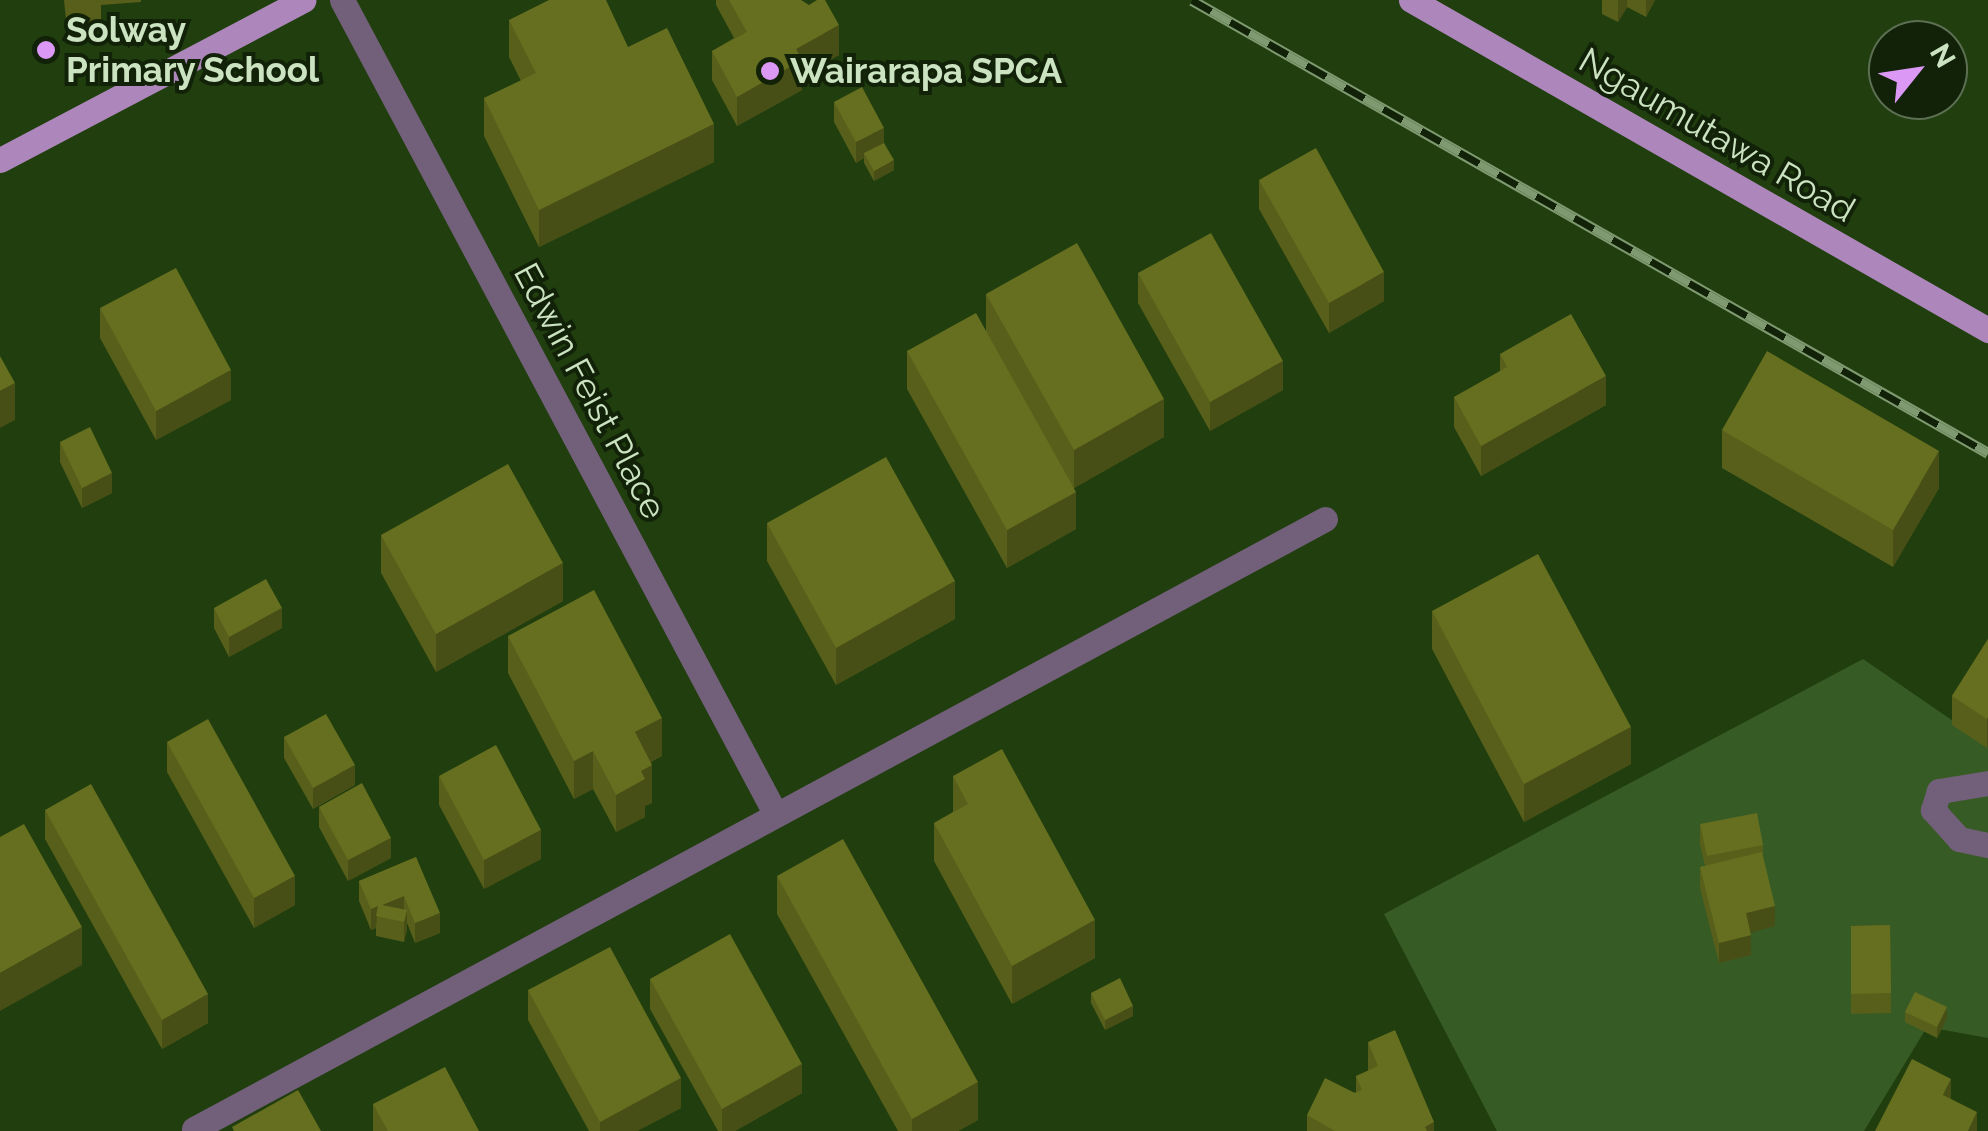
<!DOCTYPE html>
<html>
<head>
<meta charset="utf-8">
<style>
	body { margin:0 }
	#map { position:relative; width:1988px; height:1131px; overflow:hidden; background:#203e0e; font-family:Raleway,sans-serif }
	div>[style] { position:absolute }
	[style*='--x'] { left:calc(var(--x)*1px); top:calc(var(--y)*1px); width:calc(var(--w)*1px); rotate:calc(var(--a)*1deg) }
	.green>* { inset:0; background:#375b24 }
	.minor>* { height:25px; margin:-12.5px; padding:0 12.5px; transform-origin:12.5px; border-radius:12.5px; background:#725f79 }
	.major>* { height:25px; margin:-12.5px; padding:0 12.5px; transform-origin:12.5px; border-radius:12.5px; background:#ad87bc }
	.rail>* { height:11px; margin-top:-5.5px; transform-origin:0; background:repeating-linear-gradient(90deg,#112208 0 22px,#7f9971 0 44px); box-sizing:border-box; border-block:2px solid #7f9971 }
	.wall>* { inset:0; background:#585f1b }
	.shaded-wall>* { inset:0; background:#474e16 }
	.building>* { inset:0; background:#666f1f }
	.dots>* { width:28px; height:28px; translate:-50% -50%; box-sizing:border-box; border:5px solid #112208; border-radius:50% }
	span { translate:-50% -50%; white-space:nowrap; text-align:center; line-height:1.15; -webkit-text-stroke:8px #112208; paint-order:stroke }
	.poi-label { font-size:35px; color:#cce3c2; font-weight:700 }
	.left { translate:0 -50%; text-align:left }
	.street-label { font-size:35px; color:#cce3c2 }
	.north { position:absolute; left:1868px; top:20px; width:100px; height:100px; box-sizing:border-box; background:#112208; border:2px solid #5c6f52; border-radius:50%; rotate:60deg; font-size:28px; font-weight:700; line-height:40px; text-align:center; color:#cce3c2 }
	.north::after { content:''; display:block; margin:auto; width:35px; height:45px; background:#db99f5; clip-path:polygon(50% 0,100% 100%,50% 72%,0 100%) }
</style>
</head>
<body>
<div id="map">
	<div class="green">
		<div style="clip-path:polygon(1863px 659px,1988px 745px,1988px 1038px,1927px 1027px,1864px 1131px,1497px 1131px,1384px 914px)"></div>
	</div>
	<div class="minor">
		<div style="--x:342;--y:0;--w:923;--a:61.96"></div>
		<div style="--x:1988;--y:783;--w:50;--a:170.7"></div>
		<div style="--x:1939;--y:791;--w:20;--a:108"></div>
		<div style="--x:1933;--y:810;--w:39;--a:48"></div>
		<div style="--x:1959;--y:839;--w:30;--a:12"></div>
		<div style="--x:194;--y:1129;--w:1285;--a:-28.34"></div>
	</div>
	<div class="major">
		<div style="--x:1411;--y:0;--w:665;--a:29.77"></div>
		<div style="--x:0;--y:160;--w:343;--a:-27.8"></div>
	</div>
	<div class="rail">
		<div style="--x:1192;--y:0;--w:916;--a:29.64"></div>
	</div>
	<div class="wall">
		<div style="clip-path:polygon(64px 0,141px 0,141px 2px,101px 5px,101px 28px,67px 30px)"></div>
		<div style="clip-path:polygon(716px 0,801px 0,839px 55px,802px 75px,802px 90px,737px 126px,712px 80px,712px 51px,734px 38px,716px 5px)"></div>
		<div style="clip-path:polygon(1602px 0,1655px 0,1646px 17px,1627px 7px,1618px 22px,1602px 14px)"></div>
		<div style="clip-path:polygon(509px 20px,628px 47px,714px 162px,539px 247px,484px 136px,484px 98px,521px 81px,509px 57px)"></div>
		<div style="clip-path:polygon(834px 102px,884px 143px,894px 170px,874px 181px,864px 163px,864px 158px,856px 163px,834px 122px)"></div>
		<div style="clip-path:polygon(1259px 180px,1384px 301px,1329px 333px,1259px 209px)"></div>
		<div style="clip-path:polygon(1138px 273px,1283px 390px,1210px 431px,1138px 303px)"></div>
		<div style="clip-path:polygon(986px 294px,1164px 437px,1074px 488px,1076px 529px,1007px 568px,907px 389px,907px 351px,986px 330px)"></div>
		<div style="clip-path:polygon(100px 308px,231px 400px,156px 440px,100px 338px)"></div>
		<div style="clip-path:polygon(1500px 354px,1606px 405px,1481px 476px,1454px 427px,1454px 397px,1500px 372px)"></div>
		<div style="clip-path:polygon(1722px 430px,1939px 488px,1893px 567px,1722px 468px)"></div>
		<div style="clip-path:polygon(60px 442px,112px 493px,82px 508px,60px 462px)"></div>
		<div style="clip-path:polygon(767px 523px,955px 619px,836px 685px,767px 561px)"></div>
		<div style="clip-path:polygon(381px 535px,563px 601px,436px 672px,381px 573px)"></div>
		<div style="clip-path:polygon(214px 608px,282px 628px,229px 657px,214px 628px)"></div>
		<div style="clip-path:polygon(1432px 611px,1631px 764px,1524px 822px,1432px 649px)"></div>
		<div style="clip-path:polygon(508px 636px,662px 756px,651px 762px,652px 803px,645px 806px,645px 817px,616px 832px,593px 789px,574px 799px,508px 673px)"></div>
		<div style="clip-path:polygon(1988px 639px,1988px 746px,1987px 748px,1952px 725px,1952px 696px)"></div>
		<div style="clip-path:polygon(284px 737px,355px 785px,313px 809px,284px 758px)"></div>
		<div style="clip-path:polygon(167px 742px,295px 905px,254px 928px,167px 772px)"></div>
		<div style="clip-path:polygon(439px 776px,541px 859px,484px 889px,439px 805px)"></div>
		<div style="clip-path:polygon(953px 776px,1095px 958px,1012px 1004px,934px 861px,934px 823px,953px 812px)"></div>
		<div style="clip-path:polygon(319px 807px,391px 858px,348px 881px,319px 827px)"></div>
		<div style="clip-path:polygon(45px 810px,208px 1023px,162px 1049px,45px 839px)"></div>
		<div style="clip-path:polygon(1700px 824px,1763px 845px,1763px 856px,1775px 926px,1750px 932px,1751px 955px,1719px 963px,1700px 888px,1700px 867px,1705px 866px,1700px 844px)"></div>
		<div style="clip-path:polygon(416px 857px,440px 933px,415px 943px,407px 923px,404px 942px,376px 936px,376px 928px,371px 930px,359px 901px,359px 881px)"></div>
		<div style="clip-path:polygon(777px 876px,978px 1120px,958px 1131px,898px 1131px,777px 914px)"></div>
		<div style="clip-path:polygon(1890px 925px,1891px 1013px,1851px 1014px,1851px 926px)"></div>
		<div style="clip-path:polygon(650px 979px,802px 1093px,735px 1131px,718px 1131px,650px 1009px)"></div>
		<div style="clip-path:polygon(528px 990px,681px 1108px,637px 1131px,589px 1131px,528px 1020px)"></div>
		<div style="clip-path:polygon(1091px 993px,1133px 1016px,1105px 1030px,1091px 1003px)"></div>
		<div style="clip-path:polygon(1905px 1012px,1947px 1018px,1937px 1038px,1905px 1022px)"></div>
		<div style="clip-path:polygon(1368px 1042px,1434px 1131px,1307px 1131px,1307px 1115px,1356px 1092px,1356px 1076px,1368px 1071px)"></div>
		<div style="clip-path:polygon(373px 1104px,479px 1131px,373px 1131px)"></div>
	</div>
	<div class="shaded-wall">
		<div style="clip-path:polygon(1618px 0,1627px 0,1627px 7px,1618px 22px)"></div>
		<div style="clip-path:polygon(1646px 0,1655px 0,1646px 17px)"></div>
		<div style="clip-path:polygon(839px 25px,839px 55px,802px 75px,802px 90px,737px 126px,737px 97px,796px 49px)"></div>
		<div style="clip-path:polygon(714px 124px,714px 162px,539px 247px,539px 210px)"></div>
		<div style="clip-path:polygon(884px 128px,884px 148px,864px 153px,864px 158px,856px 163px,856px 142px)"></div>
		<div style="clip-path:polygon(894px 160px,894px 170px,874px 181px,874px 171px)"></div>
		<div style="clip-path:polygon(1384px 272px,1384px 301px,1329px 333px,1329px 303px)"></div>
		<div style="clip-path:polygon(1283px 361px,1283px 390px,1210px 431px,1210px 402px)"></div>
		<div style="clip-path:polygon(231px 370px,231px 400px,156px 440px,156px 411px)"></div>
		<div style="clip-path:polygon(1606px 376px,1606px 405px,1481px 476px,1481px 446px)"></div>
		<div style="clip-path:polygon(15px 383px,15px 420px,0 428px,0 391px)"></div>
		<div style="clip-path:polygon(1164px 399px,1164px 437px,1074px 488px,1074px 450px)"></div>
		<div style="clip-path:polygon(1939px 451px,1939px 488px,1893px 567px,1893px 530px)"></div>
		<div style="clip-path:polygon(112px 473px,112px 493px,82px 508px,82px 488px)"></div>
		<div style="clip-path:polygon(1076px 492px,1076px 529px,1007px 568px,1007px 530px)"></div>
		<div style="clip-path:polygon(563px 563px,563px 601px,436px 672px,436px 634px)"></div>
		<div style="clip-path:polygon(955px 581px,955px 619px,836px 685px,836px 648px)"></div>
		<div style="clip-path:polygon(282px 608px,282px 628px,229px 657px,229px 637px)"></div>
		<div style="clip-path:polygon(1988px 717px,1988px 746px,1987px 748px,1987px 719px)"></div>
		<div style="clip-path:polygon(662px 718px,662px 756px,635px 770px,635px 732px)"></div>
		<div style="clip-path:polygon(1631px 727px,1631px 764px,1524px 822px,1524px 784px)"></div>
		<div style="clip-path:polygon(593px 751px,593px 789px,574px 799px,574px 761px)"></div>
		<div style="clip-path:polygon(355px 765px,355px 785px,313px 809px,313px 788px)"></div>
		<div style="clip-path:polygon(652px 765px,652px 803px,645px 806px,645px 817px,616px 832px,616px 795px,641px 771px)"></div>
		<div style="clip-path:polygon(541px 830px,541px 859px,484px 889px,484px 860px)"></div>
		<div style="clip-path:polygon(391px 838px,391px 858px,348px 881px,348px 860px)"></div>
		<div style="clip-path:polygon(295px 876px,295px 905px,254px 928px,254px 898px)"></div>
		<div style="clip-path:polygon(404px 896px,404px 916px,382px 905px)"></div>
		<div style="clip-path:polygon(378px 906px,376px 928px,371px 930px,371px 909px)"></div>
		<div style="clip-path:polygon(1775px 906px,1775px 926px,1746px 934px,1746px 913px)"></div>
		<div style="clip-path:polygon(407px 910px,407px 931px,404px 942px,404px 922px)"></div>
		<div style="clip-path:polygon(440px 913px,440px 933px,415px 943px,415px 923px)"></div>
		<div style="clip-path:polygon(1095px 920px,1095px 958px,1012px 1004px,1012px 966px)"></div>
		<div style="clip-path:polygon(82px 927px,82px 965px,0 1011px,0 973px)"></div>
		<div style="clip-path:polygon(1751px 935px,1751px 955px,1719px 963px,1719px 943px)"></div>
		<div style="clip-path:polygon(208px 994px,208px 1023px,162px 1049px,162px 1020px)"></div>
		<div style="clip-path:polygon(1133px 1006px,1133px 1016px,1105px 1030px,1105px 1020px)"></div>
		<div style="clip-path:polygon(1947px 1007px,1947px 1018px,1937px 1038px,1937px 1027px)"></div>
		<div style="clip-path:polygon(802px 1064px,802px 1093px,735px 1131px,722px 1131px,722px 1109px)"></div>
		<div style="clip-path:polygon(681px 1078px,681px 1108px,637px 1131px,600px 1131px,600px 1122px)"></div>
		<div style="clip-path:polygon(1951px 1079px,1951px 1109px,1943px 1095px)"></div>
		<div style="clip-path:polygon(978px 1082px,978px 1120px,958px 1131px,912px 1131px,912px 1119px)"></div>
		<div style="clip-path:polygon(1977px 1112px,1977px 1131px,1968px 1131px)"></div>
		<div style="clip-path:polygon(1434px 1122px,1434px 1131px,1425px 1131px,1425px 1127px)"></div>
	</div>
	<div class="building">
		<div style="clip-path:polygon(549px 0,606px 0,628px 47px,667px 28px,714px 124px,539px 210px,484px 98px,536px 73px,509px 20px)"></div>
		<div style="clip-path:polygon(729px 0,801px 0,809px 5px,817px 0,825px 0,839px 25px,796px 49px,802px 60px,737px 97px,712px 51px,747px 32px)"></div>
		<div style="clip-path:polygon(862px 87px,884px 128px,856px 142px,834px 102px)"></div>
		<div style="clip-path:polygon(884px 143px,894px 160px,874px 171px,864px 153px)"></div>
		<div style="clip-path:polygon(1316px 148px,1384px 272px,1329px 303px,1259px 180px)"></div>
		<div style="clip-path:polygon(1211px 233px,1283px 361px,1210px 402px,1138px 273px)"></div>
		<div style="clip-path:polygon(1077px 243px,1164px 399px,1074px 450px,986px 294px)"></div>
		<div style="clip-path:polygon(176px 268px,231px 370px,156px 411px,100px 308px)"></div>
		<div style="clip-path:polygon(976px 313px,1076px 492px,1007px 530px,907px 351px)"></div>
		<div style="clip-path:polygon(1571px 314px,1606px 376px,1481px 446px,1454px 397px,1507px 367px,1500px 354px)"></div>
		<div style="clip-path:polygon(1767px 351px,1939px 451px,1893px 530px,1722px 430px)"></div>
		<div style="clip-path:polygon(0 356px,15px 383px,0 391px)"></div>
		<div style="clip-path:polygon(90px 427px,112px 473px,82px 488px,60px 442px)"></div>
		<div style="clip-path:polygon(886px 457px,955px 581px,836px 648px,767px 523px)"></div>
		<div style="clip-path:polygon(508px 464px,563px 563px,436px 634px,381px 535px)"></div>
		<div style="clip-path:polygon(1538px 554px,1631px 727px,1524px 784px,1432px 611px)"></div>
		<div style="clip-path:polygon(266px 579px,282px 608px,229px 637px,214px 608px)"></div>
		<div style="clip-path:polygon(594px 590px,662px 718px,635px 732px,652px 765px,641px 771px,645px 779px,616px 795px,593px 751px,574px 761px,508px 636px)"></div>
		<div style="clip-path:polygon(1988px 639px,1988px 717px,1987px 719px,1952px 696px)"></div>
		<div style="clip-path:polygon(326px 714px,355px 765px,313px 788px,284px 737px)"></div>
		<div style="clip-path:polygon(208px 719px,295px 876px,254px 898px,167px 742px)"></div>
		<div style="clip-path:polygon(496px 745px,541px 830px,484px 860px,439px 776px)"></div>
		<div style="clip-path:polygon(1002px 749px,1095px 920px,1012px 966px,934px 823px,968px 804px,953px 776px)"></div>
		<div style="clip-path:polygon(362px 783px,391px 838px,348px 860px,319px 807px)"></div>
		<div style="clip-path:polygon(91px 784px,208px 994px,162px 1020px,45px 810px)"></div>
		<div style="clip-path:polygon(1757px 813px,1763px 845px,1707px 856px,1700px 824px)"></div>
		<div style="clip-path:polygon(24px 824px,82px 927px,0 973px,0 837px)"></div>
		<div style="clip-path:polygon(843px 839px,978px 1082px,912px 1119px,777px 876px)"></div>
		<div style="clip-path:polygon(1762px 852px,1775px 906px,1746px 913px,1751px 935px,1719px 943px,1700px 867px)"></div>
		<div style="clip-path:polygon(416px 857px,440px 913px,415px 923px,404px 896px,382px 905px,407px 910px,404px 922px,376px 916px,378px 906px,371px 909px,359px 881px)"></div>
		<div style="clip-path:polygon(1890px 925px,1891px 993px,1851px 994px,1851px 926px)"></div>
		<div style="clip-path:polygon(730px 934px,802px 1064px,722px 1109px,650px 979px)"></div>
		<div style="clip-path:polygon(610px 947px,681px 1078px,600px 1122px,528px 990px)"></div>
		<div style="clip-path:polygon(1120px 978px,1133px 1006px,1105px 1020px,1091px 993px)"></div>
		<div style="clip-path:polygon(1915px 992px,1947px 1007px,1937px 1027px,1905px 1012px)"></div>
		<div style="clip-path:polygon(1395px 1030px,1434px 1122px,1425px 1127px,1427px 1131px,1335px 1131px,1307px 1115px,1325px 1078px,1355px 1093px,1362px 1090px,1356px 1076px,1378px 1066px,1368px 1042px)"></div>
		<div style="clip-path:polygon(1912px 1059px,1951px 1079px,1943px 1095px,1977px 1112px,1968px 1131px,1875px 1131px)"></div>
		<div style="clip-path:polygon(445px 1067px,479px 1131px,388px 1131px,373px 1104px)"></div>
		<div style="clip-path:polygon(298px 1090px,321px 1131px,234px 1131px,232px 1127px)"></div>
	</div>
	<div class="dots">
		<div style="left:46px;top:50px;background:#db99f5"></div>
		<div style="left:770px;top:71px;background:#db99f5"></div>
	</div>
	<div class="poi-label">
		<span class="left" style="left:66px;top:50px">Solway<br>Primary School</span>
		<span class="left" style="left:790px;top:71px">Wairarapa SPCA</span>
	</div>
	<div class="street-label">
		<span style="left:1717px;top:135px;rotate:30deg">Ngaumutawa Road</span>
		<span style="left:590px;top:391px;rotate:62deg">Edwin Feist Place</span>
	</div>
	<div class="north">N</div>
</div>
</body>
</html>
